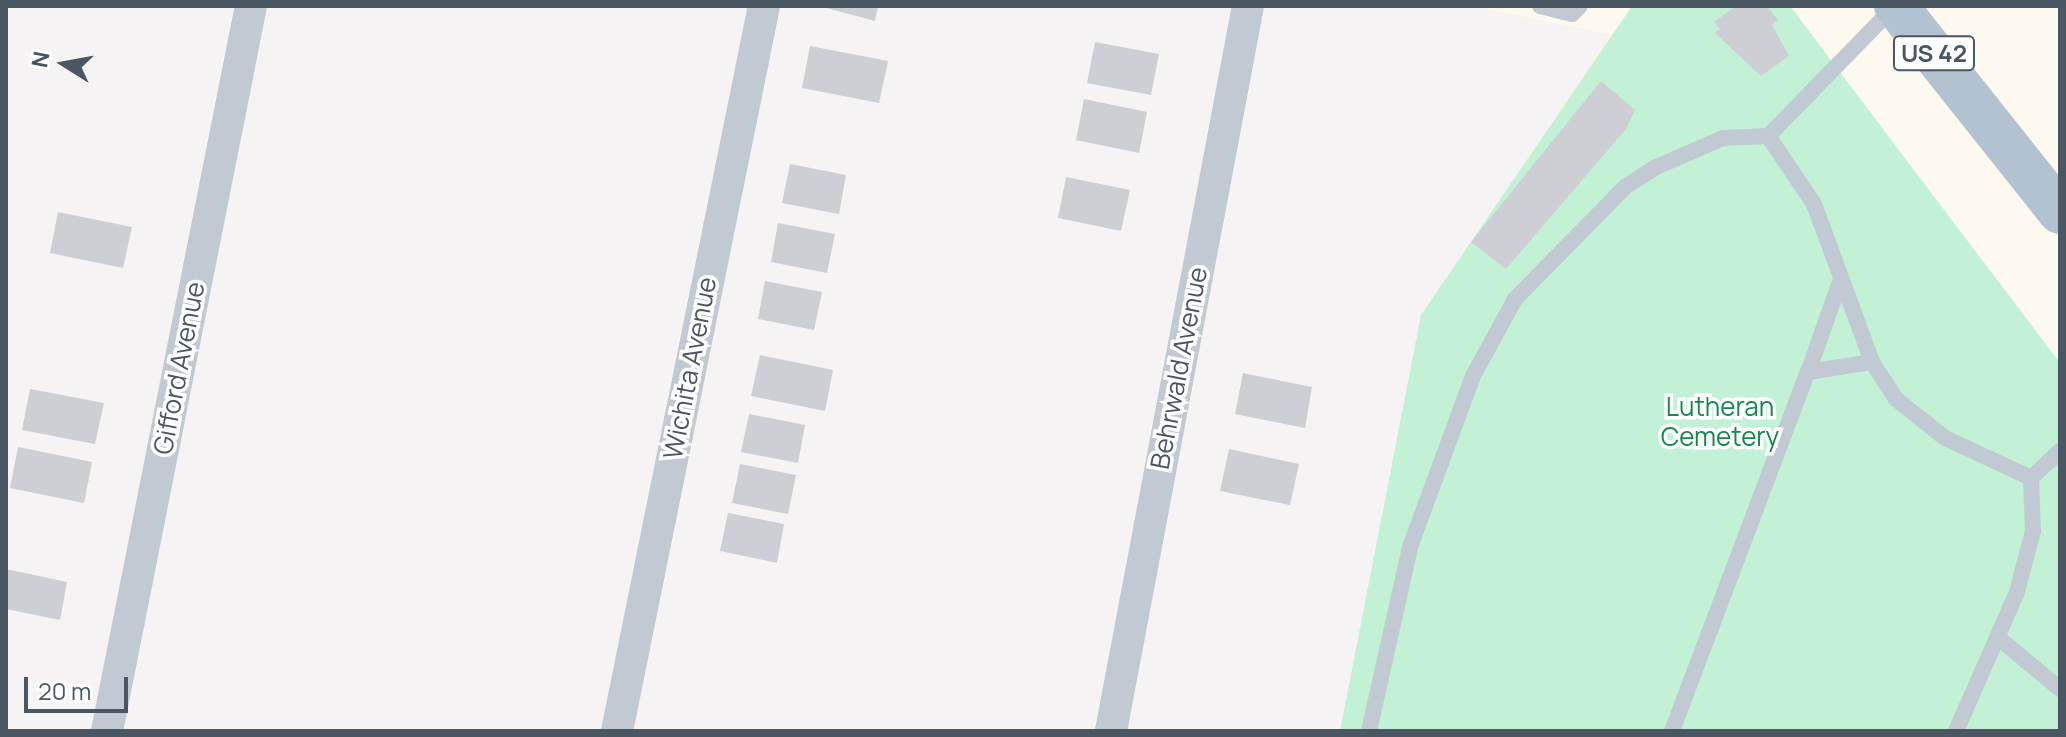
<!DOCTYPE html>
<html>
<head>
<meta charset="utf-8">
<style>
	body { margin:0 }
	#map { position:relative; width:2066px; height:737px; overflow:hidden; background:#f5f3f3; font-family:Manrope,sans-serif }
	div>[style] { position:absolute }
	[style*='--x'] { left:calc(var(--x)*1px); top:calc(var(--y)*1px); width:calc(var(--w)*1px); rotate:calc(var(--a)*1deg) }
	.commercial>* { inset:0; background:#fdf9ef }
	.green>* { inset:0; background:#c3f1d5 }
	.building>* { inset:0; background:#cdcfd5 }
	.lane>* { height:16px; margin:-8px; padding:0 8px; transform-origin:8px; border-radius:8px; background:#c1cad2 }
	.street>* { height:32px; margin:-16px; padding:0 16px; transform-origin:16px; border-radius:16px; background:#c1cad2 }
	.primary>* { height:44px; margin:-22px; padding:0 22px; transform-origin:22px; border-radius:22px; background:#b3c2d1 }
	span { translate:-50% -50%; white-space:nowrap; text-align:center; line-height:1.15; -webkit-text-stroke:7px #fff; paint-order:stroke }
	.shield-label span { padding:2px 6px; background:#fff; border:2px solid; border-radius:6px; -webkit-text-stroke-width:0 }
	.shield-label { font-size:24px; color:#4a5661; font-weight:700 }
	.street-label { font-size:26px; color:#4a5661 }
	.park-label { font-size:26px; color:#17864f }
	.frame { position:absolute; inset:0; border:8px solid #4a5661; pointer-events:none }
	.north { position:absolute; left:24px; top:24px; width:80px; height:80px; -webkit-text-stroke:6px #fff; paint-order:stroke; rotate:281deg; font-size:22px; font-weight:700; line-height:32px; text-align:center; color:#4a5661 }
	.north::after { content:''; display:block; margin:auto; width:28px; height:36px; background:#4a5661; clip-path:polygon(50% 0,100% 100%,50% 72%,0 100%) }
	.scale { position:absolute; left:24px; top:677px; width:104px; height:36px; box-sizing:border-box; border:4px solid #4a5661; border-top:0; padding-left:10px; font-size:24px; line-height:28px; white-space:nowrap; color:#4a5661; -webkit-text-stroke:6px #fff; paint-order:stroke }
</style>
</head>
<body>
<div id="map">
	<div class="commercial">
		<div style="clip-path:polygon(1472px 6px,1632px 6px,1613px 35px)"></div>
		<div style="clip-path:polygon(1790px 6px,2060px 6px,2060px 363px,1920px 179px)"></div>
	</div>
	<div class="green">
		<div style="clip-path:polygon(1632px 6px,1790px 6px,2060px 363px,2060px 731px,1340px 731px,1421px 315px)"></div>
	</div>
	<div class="building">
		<div style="clip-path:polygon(819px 6px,878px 6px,875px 21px)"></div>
		<div style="clip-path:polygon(1736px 6px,1767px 6px,1778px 20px,1772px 25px,1789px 56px,1761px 76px,1715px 33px,1720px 29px,1714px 22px)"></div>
		<div style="clip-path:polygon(1095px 42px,1159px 54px,1151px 95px,1087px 83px)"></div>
		<div style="clip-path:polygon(810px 46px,888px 61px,879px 103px,802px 88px)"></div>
		<div style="clip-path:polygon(1601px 81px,1635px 110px,1626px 129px,1506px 269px,1471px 242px)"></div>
		<div style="clip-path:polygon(1084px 99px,1147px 112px,1139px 153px,1076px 140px)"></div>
		<div style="clip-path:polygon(790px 164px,846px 175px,839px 214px,782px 203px)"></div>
		<div style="clip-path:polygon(1066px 177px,1130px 190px,1121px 231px,1058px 218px)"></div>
		<div style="clip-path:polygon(58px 212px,132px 227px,123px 268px,50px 253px)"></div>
		<div style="clip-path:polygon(778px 223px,835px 234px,827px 273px,771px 262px)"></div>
		<div style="clip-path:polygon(765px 281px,822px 292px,814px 330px,758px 319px)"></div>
		<div style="clip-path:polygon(760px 355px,833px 370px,825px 411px,751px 396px)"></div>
		<div style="clip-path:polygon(1243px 373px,1312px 387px,1305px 428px,1235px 414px)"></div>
		<div style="clip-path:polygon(30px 389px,104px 403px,95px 444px,22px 430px)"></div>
		<div style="clip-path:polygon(749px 414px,805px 425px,798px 463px,741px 452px)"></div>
		<div style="clip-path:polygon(18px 447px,92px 462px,84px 503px,10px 488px)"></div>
		<div style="clip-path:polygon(1229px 449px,1299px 464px,1290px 505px,1220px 491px)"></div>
		<div style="clip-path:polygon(740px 464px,796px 475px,788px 514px,732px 503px)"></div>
		<div style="clip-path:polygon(728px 513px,784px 524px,777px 563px,720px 551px)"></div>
		<div style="clip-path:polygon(6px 569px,67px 582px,60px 620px,6px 609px)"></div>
	</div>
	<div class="lane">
		<div style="--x:1540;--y:6;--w:33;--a:14"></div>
		<div style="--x:1572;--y:14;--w:11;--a:-45"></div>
		<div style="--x:1895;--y:6;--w:182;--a:134.3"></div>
		<div style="--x:1768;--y:136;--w:82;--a:55.9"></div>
		<div style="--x:1814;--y:204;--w:168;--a:69.8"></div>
		<div style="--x:1872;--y:362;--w:44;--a:57"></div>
		<div style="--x:1896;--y:399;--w:63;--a:38.5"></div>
		<div style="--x:1945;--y:438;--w:95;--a:24.9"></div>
		<div style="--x:2031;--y:478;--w:40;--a:-43"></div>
		<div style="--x:1841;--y:279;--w:99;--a:109.5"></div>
		<div style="--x:1808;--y:372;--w:65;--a:-8.9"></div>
		<div style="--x:2001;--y:640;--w:77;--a:39.7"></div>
		<div style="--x:1369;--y:731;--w:189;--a:-77.4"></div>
		<div style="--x:1410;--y:547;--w:182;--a:-69.8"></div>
		<div style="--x:1473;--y:376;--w:88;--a:-61.4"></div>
		<div style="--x:1515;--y:299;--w:157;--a:-45.5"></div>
		<div style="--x:1625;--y:187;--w:35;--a:-33"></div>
		<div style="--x:1654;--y:168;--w:75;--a:-23.5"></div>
		<div style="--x:1723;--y:138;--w:45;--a:-2.5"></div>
		<div style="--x:1672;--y:731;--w:384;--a:-69.3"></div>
		<div style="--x:1956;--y:731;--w:152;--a:-66.3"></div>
		<div style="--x:2017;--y:592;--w:63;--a:-75.3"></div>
		<div style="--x:2033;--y:531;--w:53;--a:-92.2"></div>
	</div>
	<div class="street">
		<div style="--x:107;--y:731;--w:739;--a:-78.77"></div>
		<div style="--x:617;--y:731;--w:740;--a:-78.54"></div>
		<div style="--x:1111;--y:731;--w:738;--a:-79.3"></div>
	</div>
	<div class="primary">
		<div style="--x:1896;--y:6;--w:263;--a:51.5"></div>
	</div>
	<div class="shield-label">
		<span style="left:1934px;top:53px">US 42</span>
	</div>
	<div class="street-label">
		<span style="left:179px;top:368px;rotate:-79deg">Gifford Avenue</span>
		<span style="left:690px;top:368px;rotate:-79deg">Wichita Avenue</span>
		<span style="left:1179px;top:368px;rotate:-79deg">Behrwald Avenue</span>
	</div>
	<div class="park-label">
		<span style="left:1720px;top:422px">Lutheran<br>Cemetery</span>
	</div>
	<div class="frame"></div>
	<div class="north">N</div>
	<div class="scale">20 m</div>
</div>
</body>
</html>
